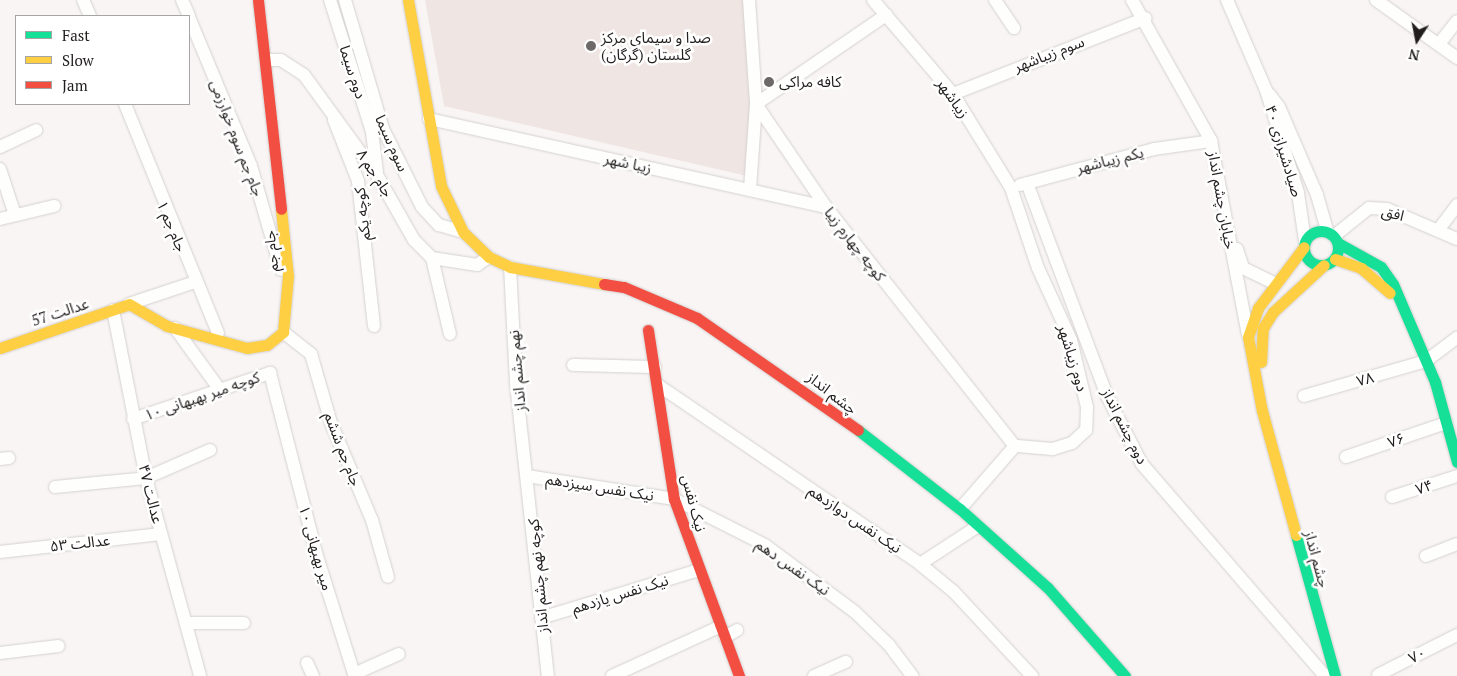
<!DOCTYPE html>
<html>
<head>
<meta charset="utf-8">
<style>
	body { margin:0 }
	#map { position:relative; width:1457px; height:676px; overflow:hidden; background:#f9f5f4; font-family:"PT Serif","Noto Sans Arabic",serif }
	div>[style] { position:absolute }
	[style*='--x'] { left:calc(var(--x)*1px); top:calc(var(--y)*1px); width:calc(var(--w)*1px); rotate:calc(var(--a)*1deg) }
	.built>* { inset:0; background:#efe5e2 }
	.roads { filter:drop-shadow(0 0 1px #d4d1d0) drop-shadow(0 0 1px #d4d1d0) }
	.street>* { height:12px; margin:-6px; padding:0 6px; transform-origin:6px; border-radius:6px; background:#fefefd }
	.fast>* { height:11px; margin:-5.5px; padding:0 5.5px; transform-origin:5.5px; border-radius:5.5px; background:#16e098 }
	.fast>.ring { margin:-5.5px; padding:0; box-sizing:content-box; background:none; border:11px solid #16e098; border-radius:50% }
	.slow>* { height:11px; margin:-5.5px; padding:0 5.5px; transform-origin:5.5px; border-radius:5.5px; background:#ffcf43 }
	.jam>* { height:11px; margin:-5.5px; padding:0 5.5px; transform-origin:5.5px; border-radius:5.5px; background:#f24e42 }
	.dots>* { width:14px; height:14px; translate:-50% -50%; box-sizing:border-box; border:2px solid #fff; border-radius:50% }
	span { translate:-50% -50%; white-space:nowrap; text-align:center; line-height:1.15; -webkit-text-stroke:5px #fff; paint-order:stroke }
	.poi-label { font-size:15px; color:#211e1d }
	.left { translate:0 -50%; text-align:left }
	.street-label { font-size:15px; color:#211e1d }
	.legend { position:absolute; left:15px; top:15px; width:175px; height:90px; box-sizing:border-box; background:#fff; border:1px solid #a6a5a5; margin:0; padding:6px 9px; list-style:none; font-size:15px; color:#211e1d }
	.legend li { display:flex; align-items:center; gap:10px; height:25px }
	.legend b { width:25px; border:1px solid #a6a5a5 }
	.north { position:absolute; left:1392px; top:15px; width:50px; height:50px; -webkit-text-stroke:4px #fff; paint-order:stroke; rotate:191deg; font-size:14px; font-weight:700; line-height:20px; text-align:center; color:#211e1d }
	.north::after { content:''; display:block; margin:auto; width:18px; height:22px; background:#211e1d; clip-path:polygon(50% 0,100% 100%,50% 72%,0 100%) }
</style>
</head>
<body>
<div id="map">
	<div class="built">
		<div style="clip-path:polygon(425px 0,744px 0,751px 93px,747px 176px,444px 106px)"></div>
	</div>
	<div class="roads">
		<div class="street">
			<div style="--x:83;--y:0;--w:17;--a:66"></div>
			<div style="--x:182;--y:0;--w:17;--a:66"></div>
			<div style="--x:330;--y:0;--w:139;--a:72.3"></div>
			<div style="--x:372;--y:132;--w:40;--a:82.9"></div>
			<div style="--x:345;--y:0;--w:134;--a:73.6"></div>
			<div style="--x:383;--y:129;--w:87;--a:63.4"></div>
			<div style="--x:422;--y:207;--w:25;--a:47"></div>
			<div style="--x:439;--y:225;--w:25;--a:16"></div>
			<div style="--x:749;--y:0;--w:104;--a:86.1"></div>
			<div style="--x:756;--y:104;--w:85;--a:94"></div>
			<div style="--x:873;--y:0;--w:123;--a:49.6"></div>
			<div style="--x:953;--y:94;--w:110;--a:58.3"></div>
			<div style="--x:1011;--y:188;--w:84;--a:71.4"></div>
			<div style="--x:1038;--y:268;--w:79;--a:65.4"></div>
			<div style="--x:1071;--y:340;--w:69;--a:76.6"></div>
			<div style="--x:1087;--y:407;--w:23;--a:92"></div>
			<div style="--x:1086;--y:430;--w:19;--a:137"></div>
			<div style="--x:1072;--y:443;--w:21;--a:163"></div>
			<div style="--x:1052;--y:449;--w:37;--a:-175"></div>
			<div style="--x:995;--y:0;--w:34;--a:56"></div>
			<div style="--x:1132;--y:0;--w:162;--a:60.7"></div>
			<div style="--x:1211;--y:141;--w:197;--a:79.2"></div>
			<div style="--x:1227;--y:0;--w:98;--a:66.6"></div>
			<div style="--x:1266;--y:90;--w:108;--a:72.7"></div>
			<div style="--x:1298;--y:193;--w:49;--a:81.7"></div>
			<div style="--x:1376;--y:0;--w:100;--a:35.6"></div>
			<div style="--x:189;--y:17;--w:161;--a:67.4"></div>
			<div style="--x:251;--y:166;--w:108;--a:73.9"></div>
			<div style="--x:1439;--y:44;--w:29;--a:-52"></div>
			<div style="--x:267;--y:60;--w:14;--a:0"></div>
			<div style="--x:281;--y:60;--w:27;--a:33"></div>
			<div style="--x:304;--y:75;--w:124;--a:53.9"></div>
			<div style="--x:377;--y:175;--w:75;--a:60.4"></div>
			<div style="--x:414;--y:240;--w:25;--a:45"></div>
			<div style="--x:432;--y:258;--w:46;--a:8.8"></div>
			<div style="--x:477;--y:265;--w:14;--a:-34"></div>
			<div style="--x:953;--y:94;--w:207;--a:-21.5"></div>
			<div style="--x:1269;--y:94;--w:16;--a:52"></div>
			<div style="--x:1279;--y:107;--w:96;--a:66.6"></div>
			<div style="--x:1317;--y:195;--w:37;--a:74"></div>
			<div style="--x:125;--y:104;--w:247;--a:67.9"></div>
			<div style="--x:756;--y:104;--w:125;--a:55.8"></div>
			<div style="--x:826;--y:207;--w:305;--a:51.7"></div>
			<div style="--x:756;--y:104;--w:158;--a:-34.4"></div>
			<div style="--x:429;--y:119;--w:407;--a:12.5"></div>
			<div style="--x:334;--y:120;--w:66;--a:68.5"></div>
			<div style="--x:358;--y:181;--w:146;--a:83.7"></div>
			<div style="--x:0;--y:147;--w:40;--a:-25"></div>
			<div style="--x:0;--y:169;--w:48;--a:71.9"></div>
			<div style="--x:1027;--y:183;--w:228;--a:69.4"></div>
			<div style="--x:1107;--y:396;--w:76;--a:62.8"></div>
			<div style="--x:1142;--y:464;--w:280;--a:49.2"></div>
			<div style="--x:1020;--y:185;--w:139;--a:-15"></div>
			<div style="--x:1154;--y:149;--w:58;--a:-8"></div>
			<div style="--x:0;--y:219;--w:56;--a:-13.5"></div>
			<div style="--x:1439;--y:229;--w:30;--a:-53"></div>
			<div style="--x:1334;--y:236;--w:45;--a:-38.7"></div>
			<div style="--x:1369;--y:208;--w:18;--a:3"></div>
			<div style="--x:1387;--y:209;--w:76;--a:23.2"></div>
			<div style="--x:1237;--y:249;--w:20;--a:72"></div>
			<div style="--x:1243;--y:268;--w:37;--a:26"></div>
			<div style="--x:432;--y:258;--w:78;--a:76.7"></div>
			<div style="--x:510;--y:267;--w:116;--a:87"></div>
			<div style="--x:516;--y:383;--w:295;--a:83.8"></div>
			<div style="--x:129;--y:304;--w:70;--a:-18.4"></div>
			<div style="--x:113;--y:310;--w:171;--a:78.9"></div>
			<div style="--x:146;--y:478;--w:205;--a:74.7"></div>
			<div style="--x:175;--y:328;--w:77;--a:54"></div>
			<div style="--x:283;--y:332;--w:36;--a:38"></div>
			<div style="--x:311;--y:354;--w:72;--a:73.8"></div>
			<div style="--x:331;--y:423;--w:105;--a:67.1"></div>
			<div style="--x:372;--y:520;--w:59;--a:74.3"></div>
			<div style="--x:573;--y:365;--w:82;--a:1.4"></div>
			<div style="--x:658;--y:385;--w:317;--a:34.3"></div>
			<div style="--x:920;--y:564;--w:44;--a:39.5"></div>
			<div style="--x:954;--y:592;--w:115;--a:47.1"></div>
			<div style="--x:1304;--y:396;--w:127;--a:-16"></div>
			<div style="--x:1426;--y:361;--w:39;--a:-37"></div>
			<div style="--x:133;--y:419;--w:145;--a:-18.6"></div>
			<div style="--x:270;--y:373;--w:189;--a:75.6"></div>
			<div style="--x:317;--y:556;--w:124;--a:72.6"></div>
			<div style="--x:354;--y:674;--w:49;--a:-24"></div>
			<div style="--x:1346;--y:457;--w:106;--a:-18.8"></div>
			<div style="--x:0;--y:459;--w:9;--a:-6"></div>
			<div style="--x:527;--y:476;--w:149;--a:8.9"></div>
			<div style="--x:674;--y:499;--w:102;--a:26.8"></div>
			<div style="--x:765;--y:545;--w:112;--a:36.7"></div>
			<div style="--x:855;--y:612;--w:47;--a:44.1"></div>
			<div style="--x:889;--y:645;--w:39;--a:53"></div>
			<div style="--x:55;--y:487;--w:91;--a:-5.6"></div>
			<div style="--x:146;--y:478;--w:70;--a:-23.6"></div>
			<div style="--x:1392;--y:497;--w:68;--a:-17.9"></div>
			<div style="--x:960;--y:509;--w:84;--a:-48.9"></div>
			<div style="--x:0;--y:552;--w:162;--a:-6.4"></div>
			<div style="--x:1426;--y:556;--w:33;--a:-21"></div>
			<div style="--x:920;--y:564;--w:69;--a:-33.2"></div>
			<div style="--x:541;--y:618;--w:165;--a:-16.9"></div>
			<div style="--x:188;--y:623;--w:56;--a:0"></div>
			<div style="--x:725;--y:637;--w:14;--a:-30"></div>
			<div style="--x:0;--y:653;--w:59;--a:-6.8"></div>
			<div style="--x:307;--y:663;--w:14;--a:65"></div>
			<div style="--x:1378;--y:675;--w:89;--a:-26.9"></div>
			<div style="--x:612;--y:676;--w:118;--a:-24.6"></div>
			<div style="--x:814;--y:676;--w:35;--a:-24"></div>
		</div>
		<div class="fast">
			<div class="ring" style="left:1304px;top:231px;width:23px;height:23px"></div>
			<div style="--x:1338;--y:243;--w:49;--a:29.2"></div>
			<div style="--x:1381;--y:267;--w:21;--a:55"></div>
			<div style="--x:1393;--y:284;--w:107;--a:66.8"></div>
			<div style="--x:1435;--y:382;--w:83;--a:74.6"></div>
			<div style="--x:858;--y:430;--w:129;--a:37.8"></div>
			<div style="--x:960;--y:509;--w:118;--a:41.9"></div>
			<div style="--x:1048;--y:588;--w:117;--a:48.8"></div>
			<div style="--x:1296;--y:535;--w:146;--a:74.5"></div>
		</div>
		<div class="slow">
			<div style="--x:408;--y:0;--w:189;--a:79.9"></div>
			<div style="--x:441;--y:186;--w:51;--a:64.4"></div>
			<div style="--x:463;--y:232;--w:36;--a:44"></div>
			<div style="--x:489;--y:257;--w:23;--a:25"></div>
			<div style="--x:510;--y:267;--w:96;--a:10.3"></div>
			<div style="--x:1335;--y:259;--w:28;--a:19"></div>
			<div style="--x:1361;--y:268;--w:38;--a:41"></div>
			<div style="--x:0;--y:348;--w:136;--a:-18.8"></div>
			<div style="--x:129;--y:304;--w:44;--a:30.1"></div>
			<div style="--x:167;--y:326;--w:83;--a:15.4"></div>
			<div style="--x:247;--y:348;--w:20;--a:-9"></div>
			<div style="--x:267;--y:345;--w:21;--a:-39"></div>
			<div style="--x:283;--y:332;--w:56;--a:-84.9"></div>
			<div style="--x:288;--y:276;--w:67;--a:-96"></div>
			<div style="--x:1261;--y:362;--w:34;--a:-87"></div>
			<div style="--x:1263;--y:328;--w:19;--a:-58"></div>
			<div style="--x:1273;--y:312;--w:69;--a:-42.7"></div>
			<div style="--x:1296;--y:535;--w:129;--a:-105.3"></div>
			<div style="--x:1262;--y:411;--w:75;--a:-100.7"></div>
			<div style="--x:1248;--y:337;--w:31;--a:-71"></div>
			<div style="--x:1258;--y:308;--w:76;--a:-53"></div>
		</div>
		<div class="jam">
			<div style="--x:258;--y:0;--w:210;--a:83.7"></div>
			<div style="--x:604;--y:284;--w:20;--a:9"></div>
			<div style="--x:624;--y:287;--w:79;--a:23"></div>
			<div style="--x:697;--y:318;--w:196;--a:34.8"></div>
			<div style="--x:648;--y:330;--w:171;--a:81.3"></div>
			<div style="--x:674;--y:499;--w:189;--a:69.8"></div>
		</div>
	</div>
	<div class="dots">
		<div style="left:591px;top:46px;background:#6d6968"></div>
		<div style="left:769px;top:82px;background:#6d6968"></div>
	</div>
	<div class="poi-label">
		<span class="left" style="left:601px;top:46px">صدا و سیمای مرکز<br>گلستان (گرگان)</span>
		<span class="left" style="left:779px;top:82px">کافه مراکی</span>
	</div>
	<div class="street-label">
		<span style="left:1049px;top:54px;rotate:-21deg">سوم زیباشهر</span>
		<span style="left:353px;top:72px;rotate:72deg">دوم سیما</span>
		<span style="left:953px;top:98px;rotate:55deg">زیباشهر</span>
		<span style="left:237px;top:138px;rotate:69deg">جام جم سوم خوارزمی</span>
		<span style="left:392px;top:143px;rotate:66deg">سوم سیما</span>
		<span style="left:1284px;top:151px;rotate:73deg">۴۰ صیادشیرازی</span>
		<span style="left:1110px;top:160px;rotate:-14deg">یکم زیباشهر</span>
		<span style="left:628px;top:163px;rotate:12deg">زیبا شهر</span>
		<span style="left:375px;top:173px;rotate:57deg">۸ جام جم</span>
		<span style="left:1222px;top:200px;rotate:80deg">خیابان چشم انداز</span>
		<span style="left:1393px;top:213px;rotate:15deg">افق</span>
		<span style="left:362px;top:214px;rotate:-96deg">کوچه یکم</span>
		<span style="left:172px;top:226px;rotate:67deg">۱ جام جم</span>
		<span style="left:855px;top:244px;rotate:52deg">کوچه چهارم زیبا</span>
		<span style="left:271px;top:251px;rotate:-95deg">جام جم</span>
		<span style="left:60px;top:312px;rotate:-18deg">عدالت 57</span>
		<span style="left:1073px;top:358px;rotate:73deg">دوم زیباشهر</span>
		<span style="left:517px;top:371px;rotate:-95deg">نهم چشم انداز</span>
		<span style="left:1365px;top:379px;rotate:-16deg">۷۸</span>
		<span style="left:832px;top:393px;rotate:38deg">چشم انداز</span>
		<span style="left:202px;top:396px;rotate:-19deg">کوچه میر بهبهانی ۱۰</span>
		<span style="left:1125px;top:426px;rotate:63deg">دوم چشم انداز</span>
		<span style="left:1396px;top:440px;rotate:-19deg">۷۶</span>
		<span style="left:343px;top:449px;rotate:69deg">جام جم ششم</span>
		<span style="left:600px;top:487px;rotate:9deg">نیک نفس سیزدهم</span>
		<span style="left:1424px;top:487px;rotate:-18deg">۷۴</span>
		<span style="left:151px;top:494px;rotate:76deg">عدالت ۴۷</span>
		<span style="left:694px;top:503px;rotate:75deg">نیک نفس</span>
		<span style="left:855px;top:519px;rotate:34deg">نیک نفس دوازدهم</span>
		<span style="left:80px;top:543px;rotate:-6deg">عدالت ۵۳</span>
		<span style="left:316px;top:548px;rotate:74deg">۱۰ میر بهبهانی</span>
		<span style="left:1317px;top:559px;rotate:75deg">چشم انداز</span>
		<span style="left:793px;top:567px;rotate:35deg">نیک نفس دهم</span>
		<span style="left:538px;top:576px;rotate:-95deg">کوچه نهم چشم انداز</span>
		<span style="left:620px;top:594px;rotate:-17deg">نیک نفس یازدهم</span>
		<span style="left:1417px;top:655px;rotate:-27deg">۷۰</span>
	</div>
	<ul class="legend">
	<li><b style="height:6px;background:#16e098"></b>Fast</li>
	<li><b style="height:6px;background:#ffcf43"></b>Slow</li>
	<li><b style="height:6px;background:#f24e42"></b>Jam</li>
	</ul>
	<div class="north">N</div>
</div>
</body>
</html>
